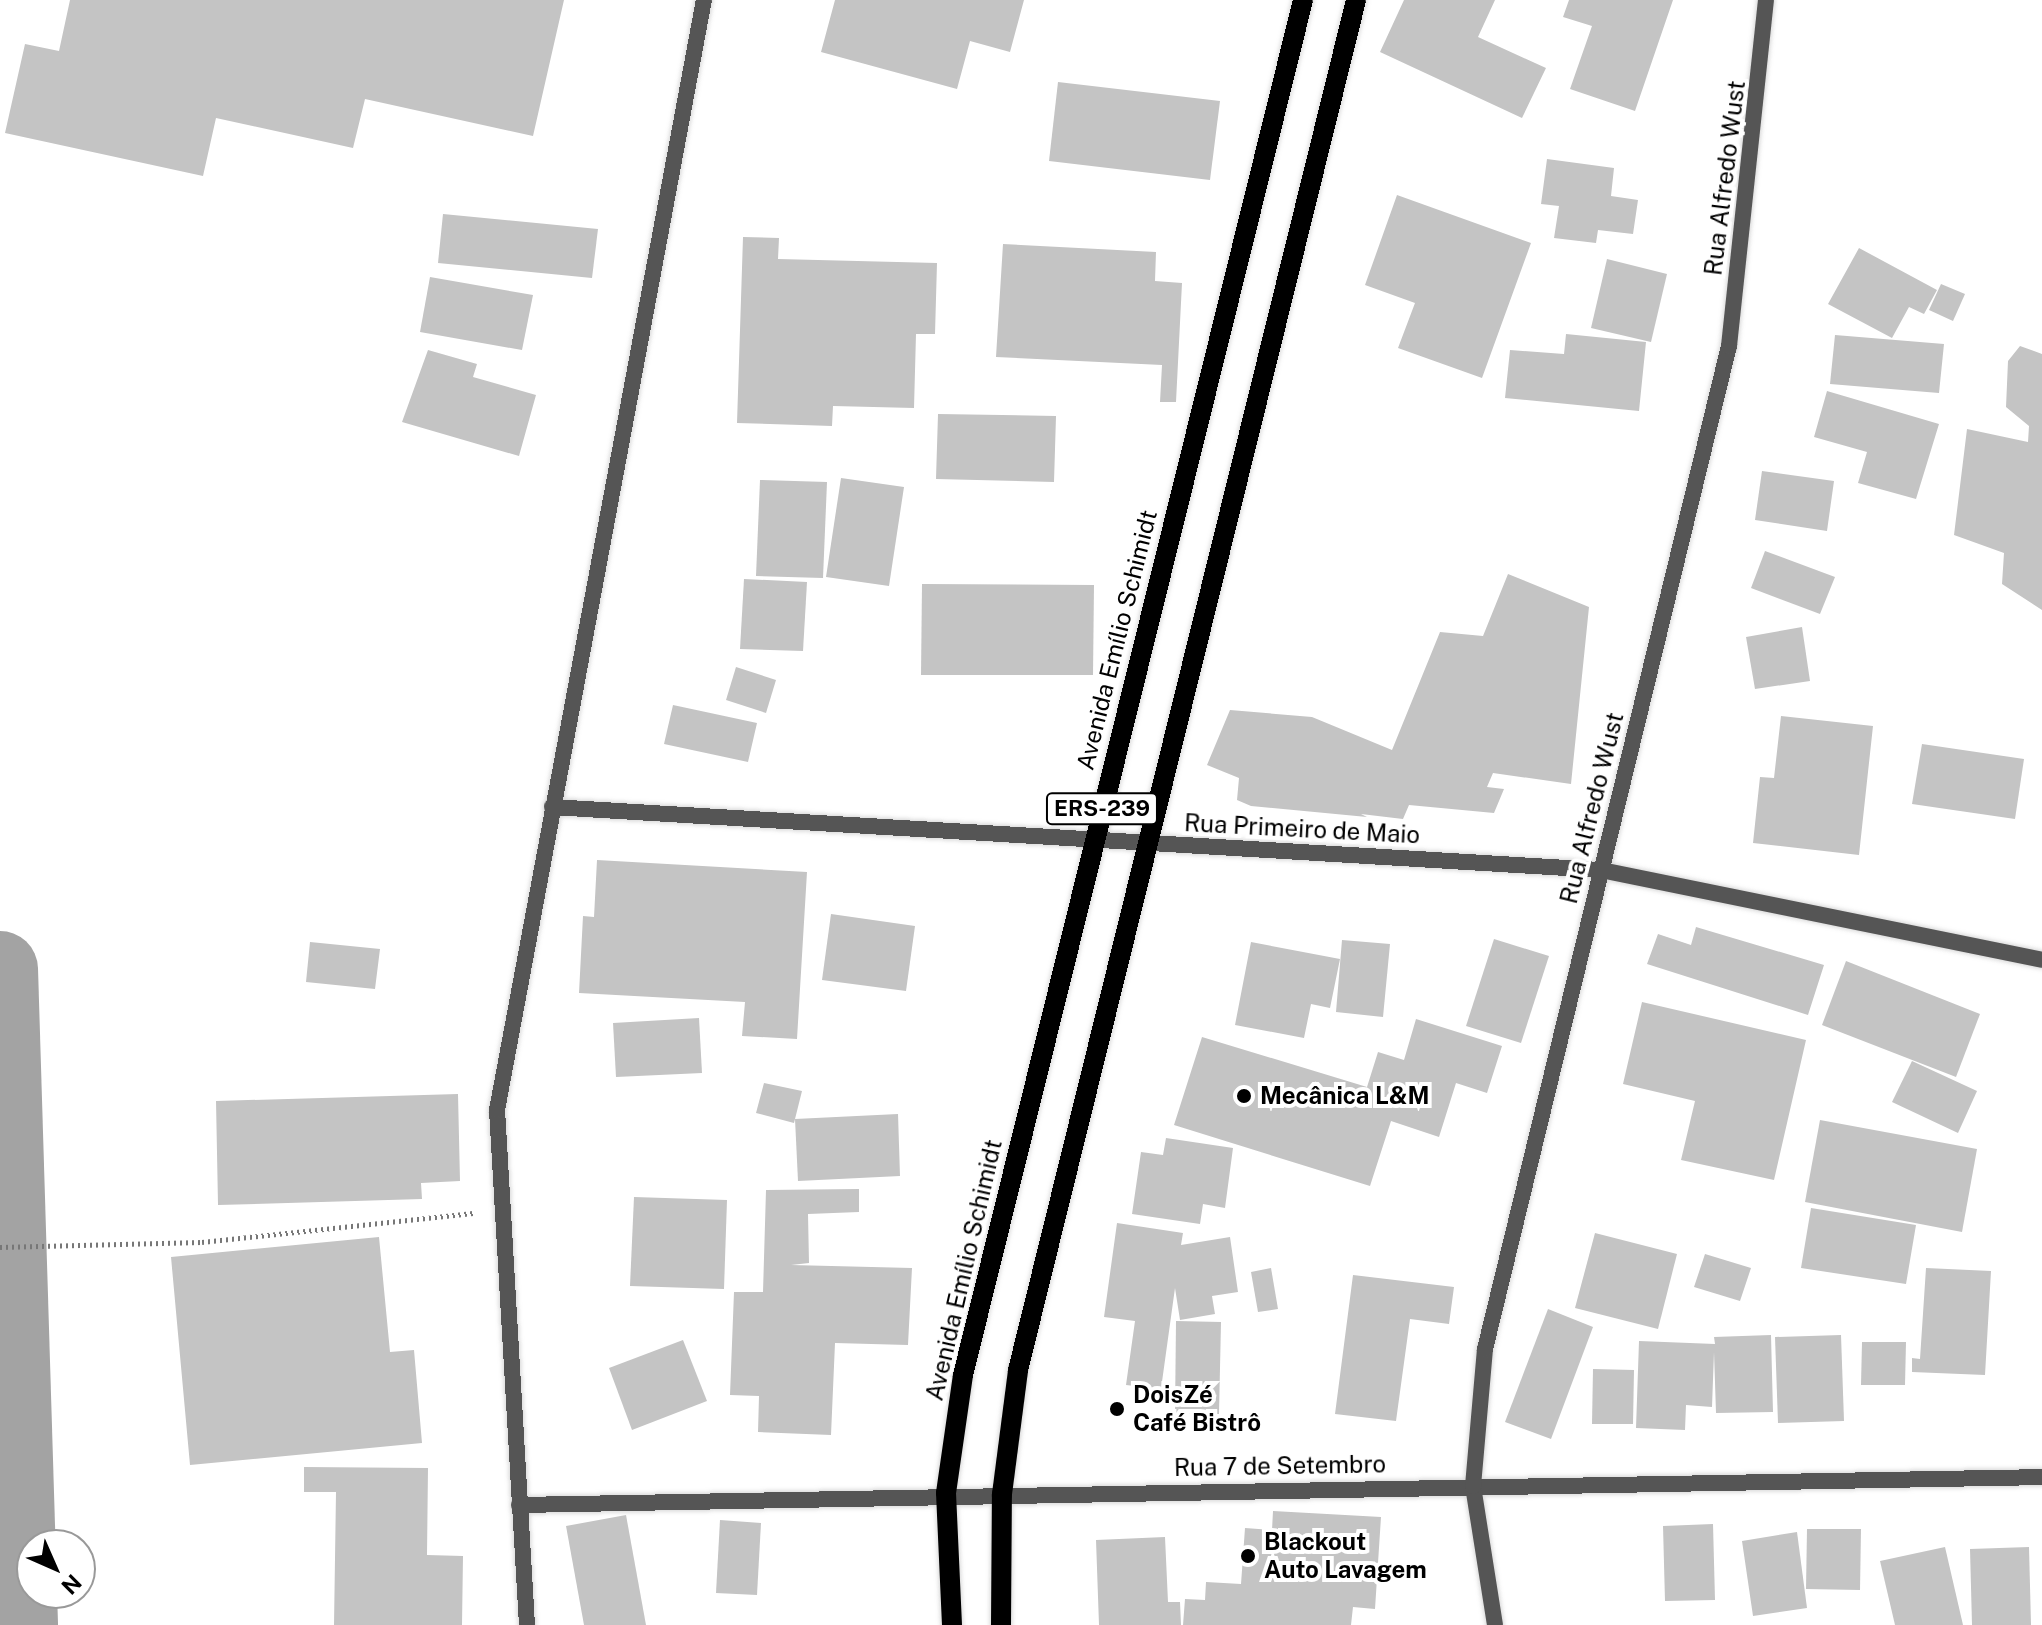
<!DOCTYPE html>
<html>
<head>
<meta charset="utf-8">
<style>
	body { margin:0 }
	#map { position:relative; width:2042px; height:1625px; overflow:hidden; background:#fff; font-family:"Public Sans",sans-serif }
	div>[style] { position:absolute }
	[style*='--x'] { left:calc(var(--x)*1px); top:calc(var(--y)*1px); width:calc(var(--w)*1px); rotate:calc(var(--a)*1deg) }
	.river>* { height:76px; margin:-38px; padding:0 38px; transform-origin:38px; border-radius:38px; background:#a3a3a3 }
	.building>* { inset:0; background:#c4c4c4 }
	.path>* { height:5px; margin-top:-2.5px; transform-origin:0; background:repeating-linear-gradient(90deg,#777 0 2px,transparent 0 6px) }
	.roads { filter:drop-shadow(0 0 2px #dbdbdb) drop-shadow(0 0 2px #dbdbdb) }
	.minor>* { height:16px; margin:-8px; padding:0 8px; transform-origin:8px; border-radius:8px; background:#555 }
	.tertiary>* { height:16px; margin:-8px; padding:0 8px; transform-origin:8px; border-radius:8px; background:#555 }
	.primary>* { height:20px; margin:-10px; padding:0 10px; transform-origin:10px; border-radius:10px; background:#000 }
	.dots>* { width:22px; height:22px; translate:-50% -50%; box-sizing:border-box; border:4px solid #fff; border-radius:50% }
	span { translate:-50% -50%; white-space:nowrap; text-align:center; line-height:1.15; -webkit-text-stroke:8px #fff; paint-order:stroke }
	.shield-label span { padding:2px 6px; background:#fff; border:2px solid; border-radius:6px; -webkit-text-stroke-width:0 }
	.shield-label { font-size:22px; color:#000; font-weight:700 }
	.street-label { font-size:24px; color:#000 }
	.poi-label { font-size:24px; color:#000; font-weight:700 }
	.left { translate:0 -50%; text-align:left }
	.north { position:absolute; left:16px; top:1529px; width:80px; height:80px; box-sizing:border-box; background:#fff; border:2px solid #999; border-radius:50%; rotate:135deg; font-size:22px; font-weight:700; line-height:32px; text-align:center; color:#000 }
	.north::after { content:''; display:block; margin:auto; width:28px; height:36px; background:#000; clip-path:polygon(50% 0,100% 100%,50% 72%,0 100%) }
</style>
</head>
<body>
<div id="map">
	<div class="river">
		<div style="--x:0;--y:969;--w:656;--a:88.25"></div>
	</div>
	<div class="building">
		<div style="clip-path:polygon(70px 0,564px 0,533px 136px,365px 99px,353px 148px,216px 118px,203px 176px,5px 133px,25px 44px,59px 51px)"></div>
		<div style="clip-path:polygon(835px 0,1024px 0,1010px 52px,970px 41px,957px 89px,821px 52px)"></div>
		<div style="clip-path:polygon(1404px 0,1495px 0,1478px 37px,1546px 68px,1522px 118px,1380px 52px)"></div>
		<div style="clip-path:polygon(1569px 0,1673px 0,1635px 111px,1570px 89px,1592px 26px,1563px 17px)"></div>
		<div style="clip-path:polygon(1058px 82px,1220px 101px,1210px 180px,1049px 161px)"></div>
		<div style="clip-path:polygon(1547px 159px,1614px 168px,1611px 196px,1638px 200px,1633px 234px,1598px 230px,1596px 243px,1554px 238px,1559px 206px,1541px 204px)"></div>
		<div style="clip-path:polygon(1397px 195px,1531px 243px,1482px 378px,1398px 348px,1415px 303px,1365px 285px)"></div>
		<div style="clip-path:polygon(443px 214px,598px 229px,592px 278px,438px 263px)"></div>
		<div style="clip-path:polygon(743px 237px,779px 238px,778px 259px,937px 263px,935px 334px,916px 334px,914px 408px,833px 406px,832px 426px,737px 423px)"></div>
		<div style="clip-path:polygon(1003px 244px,1156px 252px,1155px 281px,1182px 283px,1176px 402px,1160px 402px,1162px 365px,996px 357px)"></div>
		<div style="clip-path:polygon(1859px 248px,1937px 290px,1924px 314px,1909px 307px,1892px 338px,1828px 304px)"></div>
		<div style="clip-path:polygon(1607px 259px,1667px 274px,1651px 342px,1591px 328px)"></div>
		<div style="clip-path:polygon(430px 277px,533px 295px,522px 350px,420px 332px)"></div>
		<div style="clip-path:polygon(1941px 284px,1965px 294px,1953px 321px,1929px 310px)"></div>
		<div style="clip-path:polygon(1566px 334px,1646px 342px,1639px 411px,1505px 398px,1510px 350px,1564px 354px)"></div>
		<div style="clip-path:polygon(1835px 335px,1944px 344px,1939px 393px,1830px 384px)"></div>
		<div style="clip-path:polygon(2020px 346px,2042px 354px,2042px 610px,2002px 584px,2004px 553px,1954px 535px,1967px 429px,2028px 442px,2029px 426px,2006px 407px,2008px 361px)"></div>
		<div style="clip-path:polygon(428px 350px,477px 364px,473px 377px,536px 395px,519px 456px,402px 422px)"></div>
		<div style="clip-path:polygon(1827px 391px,1939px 424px,1916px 499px,1858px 483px,1867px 452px,1814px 437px)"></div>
		<div style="clip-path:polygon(938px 414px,1056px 416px,1054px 482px,936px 479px)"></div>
		<div style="clip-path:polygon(1762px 471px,1834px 481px,1827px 531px,1755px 520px)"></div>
		<div style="clip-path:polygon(841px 478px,904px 487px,889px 586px,826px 577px)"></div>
		<div style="clip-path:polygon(760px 480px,827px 482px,823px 578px,756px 576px)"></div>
		<div style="clip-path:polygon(1765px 551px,1835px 577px,1820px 614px,1751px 588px)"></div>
		<div style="clip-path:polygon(1508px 574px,1589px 607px,1571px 784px,1493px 773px,1487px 787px,1504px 789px,1494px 813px,1409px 805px,1403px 819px,1361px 814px,1367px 817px,1251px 806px,1237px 800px,1239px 778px,1207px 765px,1230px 710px,1312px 717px,1392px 750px,1440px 632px,1483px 636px)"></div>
		<div style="clip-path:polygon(744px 579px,807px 582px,803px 651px,740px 649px)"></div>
		<div style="clip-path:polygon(922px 584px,1094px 585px,1093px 675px,921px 675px)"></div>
		<div style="clip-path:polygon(1802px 627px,1810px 681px,1755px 689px,1746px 637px)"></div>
		<div style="clip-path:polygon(736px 667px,776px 680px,766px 713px,726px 700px)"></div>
		<div style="clip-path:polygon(673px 705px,757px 723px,748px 762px,664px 744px)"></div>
		<div style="clip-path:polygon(1781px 716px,1873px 726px,1859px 855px,1753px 843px,1760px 777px,1774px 778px)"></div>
		<div style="clip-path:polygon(1922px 744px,2024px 759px,2015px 819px,1912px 804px)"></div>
		<div style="clip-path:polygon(597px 860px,807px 872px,797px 1039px,742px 1036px,745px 1002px,579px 993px,583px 916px,594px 917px)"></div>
		<div style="clip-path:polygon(831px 914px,915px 926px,906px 991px,822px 980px)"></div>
		<div style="clip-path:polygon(1696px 927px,1824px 965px,1808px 1015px,1647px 964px,1658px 934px,1691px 945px)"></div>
		<div style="clip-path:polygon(1494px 939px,1549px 956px,1521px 1043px,1466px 1026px)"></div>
		<div style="clip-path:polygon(1342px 940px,1390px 944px,1383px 1017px,1336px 1012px)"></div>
		<div style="clip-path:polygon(310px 942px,380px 949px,375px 989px,306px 982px)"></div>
		<div style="clip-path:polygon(1251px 942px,1340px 959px,1330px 1008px,1311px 1004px,1304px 1038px,1235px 1025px)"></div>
		<div style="clip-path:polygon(1846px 961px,1980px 1014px,1956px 1077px,1822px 1025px)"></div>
		<div style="clip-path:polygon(1642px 1002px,1806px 1040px,1774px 1180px,1681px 1160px,1695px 1101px,1623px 1084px)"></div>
		<div style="clip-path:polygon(699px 1018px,702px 1073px,616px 1077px,613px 1023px)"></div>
		<div style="clip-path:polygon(1416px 1019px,1502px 1046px,1487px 1093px,1456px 1083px,1439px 1137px,1391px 1121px,1370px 1186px,1174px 1125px,1202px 1037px,1367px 1087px,1378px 1052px,1404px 1060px)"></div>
		<div style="clip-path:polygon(1912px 1061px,1977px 1091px,1958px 1133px,1892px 1102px)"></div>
		<div style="clip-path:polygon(764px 1083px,802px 1091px,794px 1123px,756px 1113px)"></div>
		<div style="clip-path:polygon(458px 1094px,460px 1181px,421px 1183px,422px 1199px,218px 1205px,216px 1101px)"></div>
		<div style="clip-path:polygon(898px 1114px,900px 1176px,798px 1181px,795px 1119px)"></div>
		<div style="clip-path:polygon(1820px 1120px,1977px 1149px,1962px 1232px,1805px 1202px)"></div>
		<div style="clip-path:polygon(1166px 1138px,1233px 1148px,1225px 1208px,1203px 1204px,1200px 1224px,1132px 1214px,1141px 1152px,1163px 1155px)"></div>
		<div style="clip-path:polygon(859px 1189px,859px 1212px,808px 1214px,809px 1263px,791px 1265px,912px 1268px,908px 1345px,835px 1343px,831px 1435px,758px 1432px,759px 1396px,730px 1395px,734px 1292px,763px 1292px,766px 1190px)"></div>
		<div style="clip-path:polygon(634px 1197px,727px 1200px,724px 1289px,630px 1286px)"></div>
		<div style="clip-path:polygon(1811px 1208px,1916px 1225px,1906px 1284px,1801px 1268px)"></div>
		<div style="clip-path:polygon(1117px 1223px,1183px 1233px,1181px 1245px,1230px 1237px,1238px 1292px,1212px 1296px,1215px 1314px,1180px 1320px,1175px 1288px,1161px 1389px,1126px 1385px,1135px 1321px,1104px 1317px)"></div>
		<div style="clip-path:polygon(1595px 1233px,1677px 1254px,1658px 1329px,1575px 1308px)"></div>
		<div style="clip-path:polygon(379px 1237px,390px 1352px,414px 1350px,422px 1443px,190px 1465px,171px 1257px)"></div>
		<div style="clip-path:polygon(1705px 1254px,1751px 1268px,1740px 1301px,1694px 1287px)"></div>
		<div style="clip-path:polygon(1271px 1268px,1278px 1309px,1258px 1312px,1251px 1272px)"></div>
		<div style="clip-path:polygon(1926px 1268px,1991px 1271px,1985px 1375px,1912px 1372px,1912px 1358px,1920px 1359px)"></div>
		<div style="clip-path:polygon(1353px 1275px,1454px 1287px,1449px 1324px,1410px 1319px,1396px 1421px,1335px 1414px)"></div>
		<div style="clip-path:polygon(1548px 1309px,1593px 1327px,1551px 1439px,1505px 1422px)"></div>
		<div style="clip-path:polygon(1176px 1321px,1221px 1322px,1219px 1414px,1175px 1413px)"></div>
		<div style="clip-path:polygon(1771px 1335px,1773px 1412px,1716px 1413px,1714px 1352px,1712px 1407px,1686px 1405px,1685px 1430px,1636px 1428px,1639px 1341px,1715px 1344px,1714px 1337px)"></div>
		<div style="clip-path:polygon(1841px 1335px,1844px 1421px,1778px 1423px,1775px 1337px)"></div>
		<div style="clip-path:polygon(683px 1340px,707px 1401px,632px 1430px,609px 1368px)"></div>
		<div style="clip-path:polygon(1862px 1342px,1906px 1342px,1905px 1385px,1861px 1385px)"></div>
		<div style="clip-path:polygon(1593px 1369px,1634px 1370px,1633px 1424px,1592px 1424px)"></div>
		<div style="clip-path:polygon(304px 1467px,428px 1468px,427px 1555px,463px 1556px,462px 1625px,334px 1625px,336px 1492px,304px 1492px)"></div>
		<div style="clip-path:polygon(1273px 1511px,1381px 1517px,1375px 1609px,1353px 1607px,1351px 1625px,1183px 1625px,1185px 1599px,1205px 1600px,1206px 1582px,1241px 1584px,1245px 1528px,1272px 1530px)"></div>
		<div style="clip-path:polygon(626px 1515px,646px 1625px,584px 1625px,566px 1526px)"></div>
		<div style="clip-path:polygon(720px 1520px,761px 1523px,757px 1595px,716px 1593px)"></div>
		<div style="clip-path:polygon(1713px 1524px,1715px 1600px,1665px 1601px,1663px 1526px)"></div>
		<div style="clip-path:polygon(1807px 1529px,1861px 1529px,1860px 1590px,1806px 1589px)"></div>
		<div style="clip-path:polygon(1797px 1532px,1807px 1608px,1753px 1616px,1742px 1541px)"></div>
		<div style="clip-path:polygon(1165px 1537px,1168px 1602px,1180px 1602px,1181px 1625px,1099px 1625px,1096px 1540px)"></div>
		<div style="clip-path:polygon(1945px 1547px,1963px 1625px,1895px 1625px,1880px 1561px)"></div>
		<div style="clip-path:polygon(2029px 1547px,2031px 1625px,1972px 1625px,1970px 1549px)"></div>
	</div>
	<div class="path">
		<div style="--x:0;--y:1247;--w:202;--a:-1.4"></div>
		<div style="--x:202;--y:1242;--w:275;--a:-6.1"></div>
	</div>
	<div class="roads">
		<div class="minor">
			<div style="--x:1601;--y:870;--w:450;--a:11.5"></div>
			<div style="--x:519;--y:1505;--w:1523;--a:-1.05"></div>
		</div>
		<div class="tertiary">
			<div style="--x:552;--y:807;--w:1051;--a:3.44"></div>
			<div style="--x:527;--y:1625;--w:516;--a:-93.33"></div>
			<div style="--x:497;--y:1110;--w:1129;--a:-79.44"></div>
			<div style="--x:1495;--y:1625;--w:141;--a:-99"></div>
			<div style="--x:1473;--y:1486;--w:138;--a:-85"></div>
			<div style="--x:1485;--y:1349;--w:1032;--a:-76.33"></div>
			<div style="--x:1729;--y:346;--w:348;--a:-83.9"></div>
		</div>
		<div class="primary">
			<div style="--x:952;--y:1625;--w:132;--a:-92.6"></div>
			<div style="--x:946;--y:1493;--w:119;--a:-81.8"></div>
			<div style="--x:963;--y:1375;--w:1416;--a:-76.11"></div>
			<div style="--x:1001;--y:1625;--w:131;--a:-89.6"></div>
			<div style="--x:1002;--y:1494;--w:125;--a:-82.6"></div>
			<div style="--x:1018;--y:1370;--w:1411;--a:-76.14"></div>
		</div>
	</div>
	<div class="dots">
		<div style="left:1244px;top:1096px;background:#000"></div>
		<div style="left:1117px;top:1409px;background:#000"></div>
		<div style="left:1248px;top:1556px;background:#000"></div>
	</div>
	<div class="shield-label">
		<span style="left:1102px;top:809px">ERS-239</span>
	</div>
	<div class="street-label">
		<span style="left:1725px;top:178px;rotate:-83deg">Rua Alfredo Wust</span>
		<span style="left:1117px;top:640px;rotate:-76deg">Avenida Emílio Schimidt</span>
		<span style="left:1592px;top:808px;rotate:-76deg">Rua Alfredo Wust</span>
		<span style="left:1302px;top:829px;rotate:3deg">Rua Primeiro de Maio</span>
		<span style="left:964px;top:1270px;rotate:-77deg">Avenida Emílio Schimidt</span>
		<span style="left:1280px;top:1466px;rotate:-1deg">Rua 7 de Setembro</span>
	</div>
	<div class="poi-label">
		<span class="left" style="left:1260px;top:1096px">Mecânica L&amp;M</span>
		<span class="left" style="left:1133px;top:1409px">DoisZé<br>Café Bistrô</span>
		<span class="left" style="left:1264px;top:1556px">Blackout<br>Auto Lavagem</span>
	</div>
	<div class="north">N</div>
</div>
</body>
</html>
